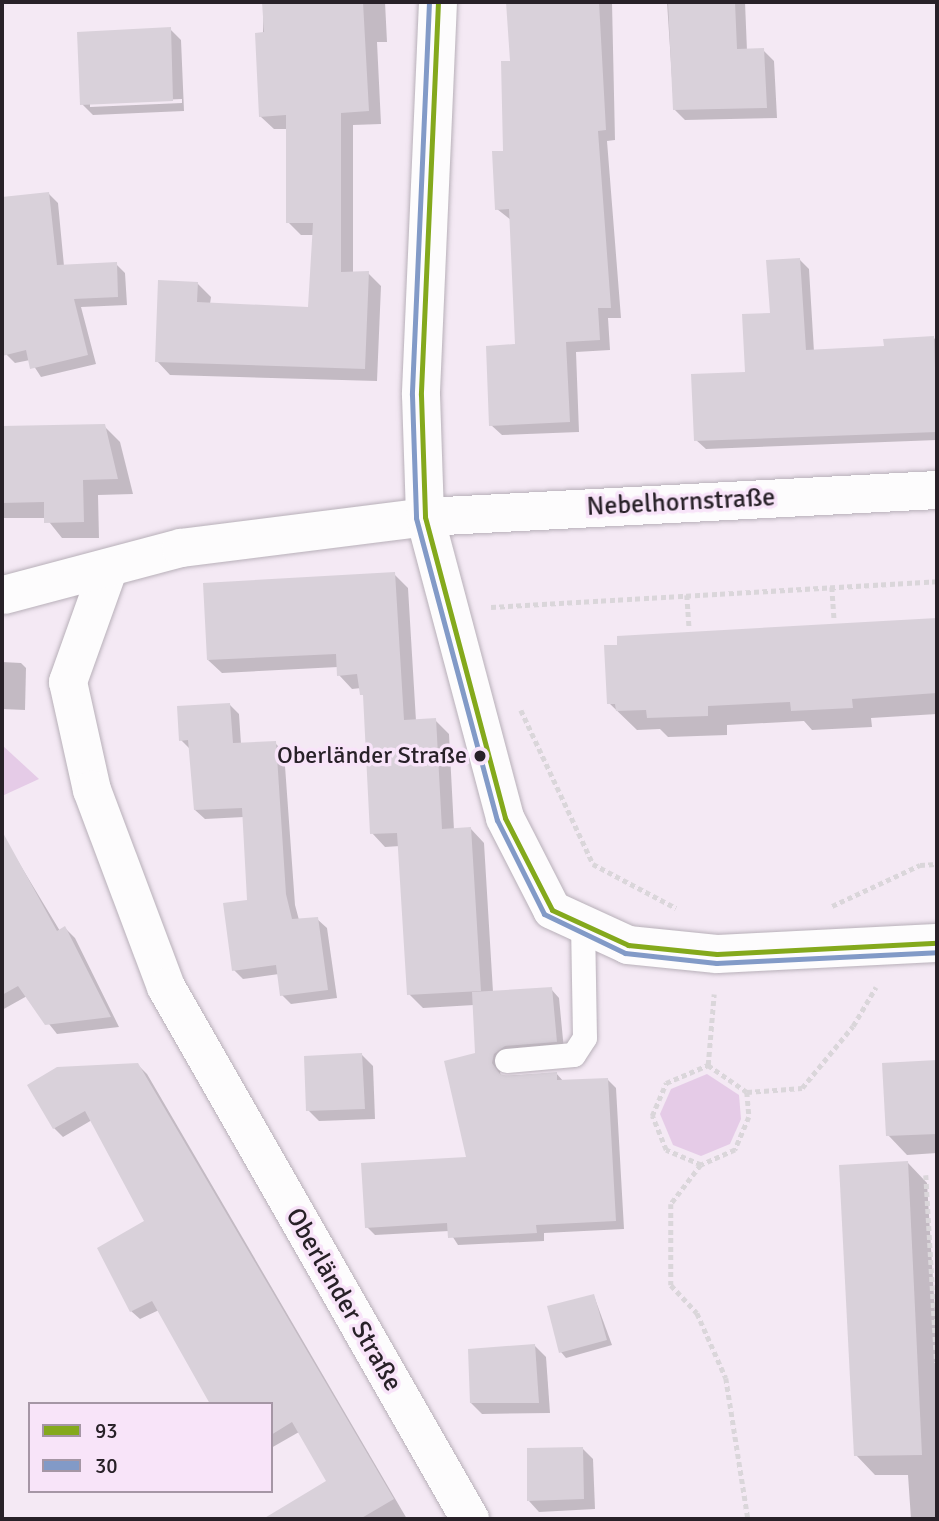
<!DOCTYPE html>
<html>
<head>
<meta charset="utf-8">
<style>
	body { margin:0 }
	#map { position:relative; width:939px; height:1521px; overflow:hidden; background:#f4e9f4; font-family:Signika,sans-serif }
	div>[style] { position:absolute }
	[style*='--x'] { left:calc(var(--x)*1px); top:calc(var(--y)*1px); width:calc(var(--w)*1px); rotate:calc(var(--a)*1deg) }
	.green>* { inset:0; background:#e5cbe7 }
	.shadow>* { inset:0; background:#0003 }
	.building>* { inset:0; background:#d9d1da }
	.path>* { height:4.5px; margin-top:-2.25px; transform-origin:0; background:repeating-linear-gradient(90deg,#dad6da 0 5px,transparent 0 8.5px) }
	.roads { filter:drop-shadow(0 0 2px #b8b0b9) drop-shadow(0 0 2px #b8b0b9) }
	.service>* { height:24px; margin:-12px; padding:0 12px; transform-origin:12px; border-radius:12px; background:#fdfcfd }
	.minor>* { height:38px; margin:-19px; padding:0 19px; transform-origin:19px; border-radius:19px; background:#fdfcfd }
	.bus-1>* { height:5px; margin:-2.5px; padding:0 2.5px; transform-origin:2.5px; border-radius:2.5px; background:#84a91c }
	.bus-2>* { height:5px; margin:-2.5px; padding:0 2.5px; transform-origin:2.5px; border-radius:2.5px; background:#829ac7 }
	.dots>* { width:19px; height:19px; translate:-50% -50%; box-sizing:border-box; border:4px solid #f8e4f9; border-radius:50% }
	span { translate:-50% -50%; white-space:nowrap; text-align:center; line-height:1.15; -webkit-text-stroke:7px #f8e4f9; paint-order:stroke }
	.bus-label { font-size:24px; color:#282128 }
	.right { translate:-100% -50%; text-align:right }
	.street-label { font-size:26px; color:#282128 }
	.frame { position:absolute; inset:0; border:4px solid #282128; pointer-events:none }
	.legend { position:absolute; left:28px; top:1402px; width:245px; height:91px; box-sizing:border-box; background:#f8e4f9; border:2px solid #a596a5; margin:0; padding:9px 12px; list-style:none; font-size:21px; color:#282128 }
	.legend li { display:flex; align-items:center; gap:14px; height:35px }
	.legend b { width:35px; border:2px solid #a596a5 }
</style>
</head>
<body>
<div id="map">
	<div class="green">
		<div style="clip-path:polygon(2px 745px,39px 779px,2px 796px)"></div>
		<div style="clip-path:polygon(707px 1074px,739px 1095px,741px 1119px,730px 1144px,701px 1156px,673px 1145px,660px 1114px,671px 1089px)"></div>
	</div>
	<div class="shadow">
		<div style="clip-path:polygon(264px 2px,385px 2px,387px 42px,377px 42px,381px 124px,353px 125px,353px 273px,368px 273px,381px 286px,377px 381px,170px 375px,157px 361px,197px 283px,211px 297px,210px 304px,310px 308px,314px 235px,301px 235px,288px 222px,288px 129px,274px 129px,260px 116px)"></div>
		<div style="clip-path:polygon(508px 2px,612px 2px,615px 140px,607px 141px,621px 318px,608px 318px,610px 350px,576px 352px,579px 432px,502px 435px,491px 425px,517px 346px,511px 220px,497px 209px,512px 63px)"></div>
		<div style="clip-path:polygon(667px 2px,745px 2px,747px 51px,763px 50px,774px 61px,777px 118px,685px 120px,674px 109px)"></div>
		<div style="clip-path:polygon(evenodd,170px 29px,181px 40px,184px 111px,93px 115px,82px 104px,170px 29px,182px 99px,182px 103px,90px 107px,90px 103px,182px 99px)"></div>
		<div style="clip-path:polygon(49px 194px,58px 203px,64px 266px,116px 264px,125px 273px,127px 305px,81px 307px,96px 364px,41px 377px,30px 360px,15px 363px,6px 354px,2px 334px,2px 199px)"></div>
		<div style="clip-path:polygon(800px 260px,809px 269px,814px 352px,886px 348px,934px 338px,937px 342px,937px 440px,706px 449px,696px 440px,747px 373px)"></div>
		<div style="clip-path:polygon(104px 426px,120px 442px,133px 494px,98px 495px,99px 538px,62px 538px,46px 518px,2px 518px,2px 428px)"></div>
		<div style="clip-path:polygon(394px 574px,408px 588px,416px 721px,435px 720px,449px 734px,454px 830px,471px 829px,484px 843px,493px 992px,551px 989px,559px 998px,564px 1050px,502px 1063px,500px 1073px,502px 1076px,556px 1073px,564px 1082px,608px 1080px,616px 1088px,624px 1229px,544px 1233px,544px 1241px,458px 1245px,449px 1231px,375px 1235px,367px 1227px,468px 1158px,476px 1055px,474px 1005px,423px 1008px,409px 994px,400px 846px,385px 847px,372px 833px,365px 699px,361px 688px,352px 689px,339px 675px,338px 667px,222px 673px,208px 660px)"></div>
		<div style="clip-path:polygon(937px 620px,937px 714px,871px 718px,872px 727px,812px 730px,804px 721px,727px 725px,727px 735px,668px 737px,660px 729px,637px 730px,609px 703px,619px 646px,661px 635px)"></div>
		<div style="clip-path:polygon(2px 662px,21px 663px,26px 668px,25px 710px,2px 709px)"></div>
		<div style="clip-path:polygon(230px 705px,239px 714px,241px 744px,275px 743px,284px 752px,295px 905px,299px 920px,317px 919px,327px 928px,337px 998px,291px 1004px,282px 995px,279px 974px,243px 979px,234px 970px,249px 901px,244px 817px,205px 819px,195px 810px,191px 750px,181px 740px)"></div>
		<div style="clip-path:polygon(10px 848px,60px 931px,65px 928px,75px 938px,119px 1027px,57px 1034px,27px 996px,2px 1010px,2px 853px)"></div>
		<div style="clip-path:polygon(362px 1055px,373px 1066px,375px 1119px,319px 1121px,308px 1110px)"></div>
		<div style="clip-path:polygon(937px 1062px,937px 1153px,907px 1155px,888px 1135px,884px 1064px)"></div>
		<div style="clip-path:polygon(138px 1065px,147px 1074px,407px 1519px,284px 1519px,279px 1511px,329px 1482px,299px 1432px,271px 1448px,271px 1404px,159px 1310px,140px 1319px,131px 1311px,147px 1221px,92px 1120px,63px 1137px,54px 1128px)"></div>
		<div style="clip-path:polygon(908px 1163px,927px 1183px,937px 1345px,937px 1519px,911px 1519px,908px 1475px,875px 1475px,856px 1455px)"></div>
		<div style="clip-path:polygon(594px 1296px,612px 1345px,566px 1358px,561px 1352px)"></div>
		<div style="clip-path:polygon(535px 1346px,546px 1357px,550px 1413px,482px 1414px,471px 1403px)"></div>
		<div style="clip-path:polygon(582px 1448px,593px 1459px,595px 1509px,539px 1512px,529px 1501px)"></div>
	</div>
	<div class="building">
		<div style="clip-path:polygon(262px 2px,363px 2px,369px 111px,341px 113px,341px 272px,369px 271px,365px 369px,155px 362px,158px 280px,198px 282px,197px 302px,308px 307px,313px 223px,286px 223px,286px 115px,259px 117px,255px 33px,264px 32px)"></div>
		<div style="clip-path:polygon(506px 2px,599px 2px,606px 130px,598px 131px,611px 308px,598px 308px,600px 340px,566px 342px,570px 422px,489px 426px,486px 346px,515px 344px,509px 209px,495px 210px,492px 151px,503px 151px,501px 61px,510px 61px)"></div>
		<div style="clip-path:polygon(668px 2px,735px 2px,737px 49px,764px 48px,767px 108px,673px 110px)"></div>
		<div style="clip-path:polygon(171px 27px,173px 101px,80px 105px,77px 32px)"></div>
		<div style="clip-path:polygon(49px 192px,57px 265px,117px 262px,118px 297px,74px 299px,88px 355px,30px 369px,26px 350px,2px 356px,2px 197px)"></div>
		<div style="clip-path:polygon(800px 258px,806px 350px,884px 346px,883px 339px,934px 336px,937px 432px,694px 441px,691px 374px,745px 372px,742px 314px,770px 313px,766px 260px)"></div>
		<div style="clip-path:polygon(105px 424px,118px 479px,83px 480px,84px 522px,44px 523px,44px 502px,2px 503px,2px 426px)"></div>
		<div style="clip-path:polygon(395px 572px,404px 720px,436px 718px,442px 829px,471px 827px,481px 991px,407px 995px,397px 833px,370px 834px,363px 695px,360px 695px,357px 674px,337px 676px,336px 654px,207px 660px,203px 583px)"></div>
		<div style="clip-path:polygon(937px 618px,937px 693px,852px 699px,853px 708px,791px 711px,790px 702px,708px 706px,708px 716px,647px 718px,646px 710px,616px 711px,615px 704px,607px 704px,604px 645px,617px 645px,617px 636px)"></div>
		<div style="clip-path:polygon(230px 703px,233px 743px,276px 741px,286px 894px,292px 919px,318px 917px,328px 990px,280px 996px,276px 965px,232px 971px,223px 903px,247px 900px,242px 808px,194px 810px,188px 740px,179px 741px,177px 706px)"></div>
		<div style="clip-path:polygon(2px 831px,57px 931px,65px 926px,111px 1017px,45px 1025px,18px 986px,2px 995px)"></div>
		<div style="clip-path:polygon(552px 987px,557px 1042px,505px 1046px,494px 1054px,492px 1063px,500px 1074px,508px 1076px,557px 1072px,557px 1080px,608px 1078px,616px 1221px,536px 1225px,537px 1233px,448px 1238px,447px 1223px,365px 1228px,361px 1163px,466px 1157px,444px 1061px,475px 1053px,472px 992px)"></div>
		<div style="clip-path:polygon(362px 1053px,365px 1109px,306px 1111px,304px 1056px)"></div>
		<div style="clip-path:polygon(937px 1060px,937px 1134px,886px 1136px,882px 1063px)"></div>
		<div style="clip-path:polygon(138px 1063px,394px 1499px,360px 1519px,263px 1519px,326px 1481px,292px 1422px,271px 1435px,271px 1404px,210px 1404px,152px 1301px,130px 1312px,97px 1248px,144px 1221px,85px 1111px,53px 1129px,27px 1085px,57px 1067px)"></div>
		<div style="clip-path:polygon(908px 1161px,922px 1455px,854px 1456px,839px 1165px)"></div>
		<div style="clip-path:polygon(594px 1294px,607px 1340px,559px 1353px,547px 1306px)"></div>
		<div style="clip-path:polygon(535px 1344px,539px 1403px,470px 1403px,468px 1349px)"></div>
		<div style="clip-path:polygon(583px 1447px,584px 1499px,527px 1501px,527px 1448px)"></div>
	</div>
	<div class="path">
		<div style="--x:832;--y:587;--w:32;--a:86"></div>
		<div style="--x:687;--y:595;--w:32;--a:86"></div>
		<div style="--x:491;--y:607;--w:447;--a:-3.3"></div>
		<div style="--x:521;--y:710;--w:170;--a:64.9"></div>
		<div style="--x:593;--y:864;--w:94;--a:27.9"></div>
		<div style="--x:832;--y:906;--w:97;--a:-25"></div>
		<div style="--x:920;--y:865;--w:17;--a:-3"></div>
		<div style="--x:708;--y:1065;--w:47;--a:34.7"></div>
		<div style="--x:747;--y:1092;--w:25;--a:85"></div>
		<div style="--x:749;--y:1117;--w:36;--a:113"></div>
		<div style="--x:735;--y:1150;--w:37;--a:156"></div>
		<div style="--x:701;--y:1165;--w:38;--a:-157"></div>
		<div style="--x:666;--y:1150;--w:37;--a:-112"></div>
		<div style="--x:652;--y:1116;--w:36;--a:-67"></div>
		<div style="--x:666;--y:1083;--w:46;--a:-23.2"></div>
		<div style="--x:708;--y:1065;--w:71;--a:-85.2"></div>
		<div style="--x:747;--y:1092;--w:55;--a:-4.2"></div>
		<div style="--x:802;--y:1088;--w:80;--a:-50.6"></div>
		<div style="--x:853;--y:1026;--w:45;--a:-59.5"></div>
		<div style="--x:701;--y:1165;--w:49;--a:127.6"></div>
		<div style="--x:671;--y:1204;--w:81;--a:90"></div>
		<div style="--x:671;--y:1285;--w:38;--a:47"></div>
		<div style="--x:697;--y:1313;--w:71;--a:66"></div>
		<div style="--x:726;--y:1378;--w:143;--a:81.1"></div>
		<div style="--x:926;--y:1175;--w:188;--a:86.7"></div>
	</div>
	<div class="roads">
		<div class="service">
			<div style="--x:507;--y:1061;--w:67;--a:-5.1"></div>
			<div style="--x:574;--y:1055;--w:20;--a:-57"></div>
			<div style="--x:585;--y:1038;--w:114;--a:-91"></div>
		</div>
		<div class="minor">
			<div style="--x:438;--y:2;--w:393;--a:92.5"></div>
			<div style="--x:421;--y:395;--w:122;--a:88.1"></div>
			<div style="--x:425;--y:517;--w:311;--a:75.1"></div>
			<div style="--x:505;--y:818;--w:103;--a:62.9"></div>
			<div style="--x:552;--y:910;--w:84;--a:24.7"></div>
			<div style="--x:628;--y:945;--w:89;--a:5.8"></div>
			<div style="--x:717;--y:954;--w:220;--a:-2.9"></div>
			<div style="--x:108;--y:570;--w:119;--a:109.7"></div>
			<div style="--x:68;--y:682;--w:111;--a:77.5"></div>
			<div style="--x:92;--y:790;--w:210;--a:69.4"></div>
			<div style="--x:166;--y:987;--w:613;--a:60.26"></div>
			<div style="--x:4;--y:595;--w:183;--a:-14.9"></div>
			<div style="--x:181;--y:548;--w:246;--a:-7.2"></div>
			<div style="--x:425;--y:517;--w:513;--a:-3.02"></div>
		</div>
	</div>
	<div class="bus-1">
		<div style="--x:438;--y:2;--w:393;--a:92.5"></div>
		<div style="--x:421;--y:395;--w:122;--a:88.1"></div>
		<div style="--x:425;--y:517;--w:311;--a:75.1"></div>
		<div style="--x:505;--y:818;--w:103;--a:62.9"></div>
		<div style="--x:552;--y:910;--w:84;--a:24.7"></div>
		<div style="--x:628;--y:945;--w:89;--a:5.8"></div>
		<div style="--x:717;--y:954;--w:220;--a:-2.9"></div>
	</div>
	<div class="bus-2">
		<div style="--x:429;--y:2;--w:393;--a:92.5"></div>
		<div style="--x:412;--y:395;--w:123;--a:88.1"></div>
		<div style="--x:416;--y:518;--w:313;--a:75"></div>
		<div style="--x:497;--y:820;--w:105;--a:63.4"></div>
		<div style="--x:544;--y:914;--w:90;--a:25.7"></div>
		<div style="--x:625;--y:953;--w:92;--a:6.3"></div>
		<div style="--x:716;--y:963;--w:221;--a:-2.8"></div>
	</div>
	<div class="dots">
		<div style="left:480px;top:756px;background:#282128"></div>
	</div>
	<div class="bus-label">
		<span class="right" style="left:467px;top:756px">Oberländer Straße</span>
	</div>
	<div class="street-label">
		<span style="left:681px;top:503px;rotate:-3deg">Nebelhornstraße</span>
		<span style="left:343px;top:1300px;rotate:60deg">Oberländer Straße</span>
	</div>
	<div class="frame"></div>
	<ul class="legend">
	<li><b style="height:9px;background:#84a91c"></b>93</li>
	<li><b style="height:9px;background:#829ac7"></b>30</li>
	</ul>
</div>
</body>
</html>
